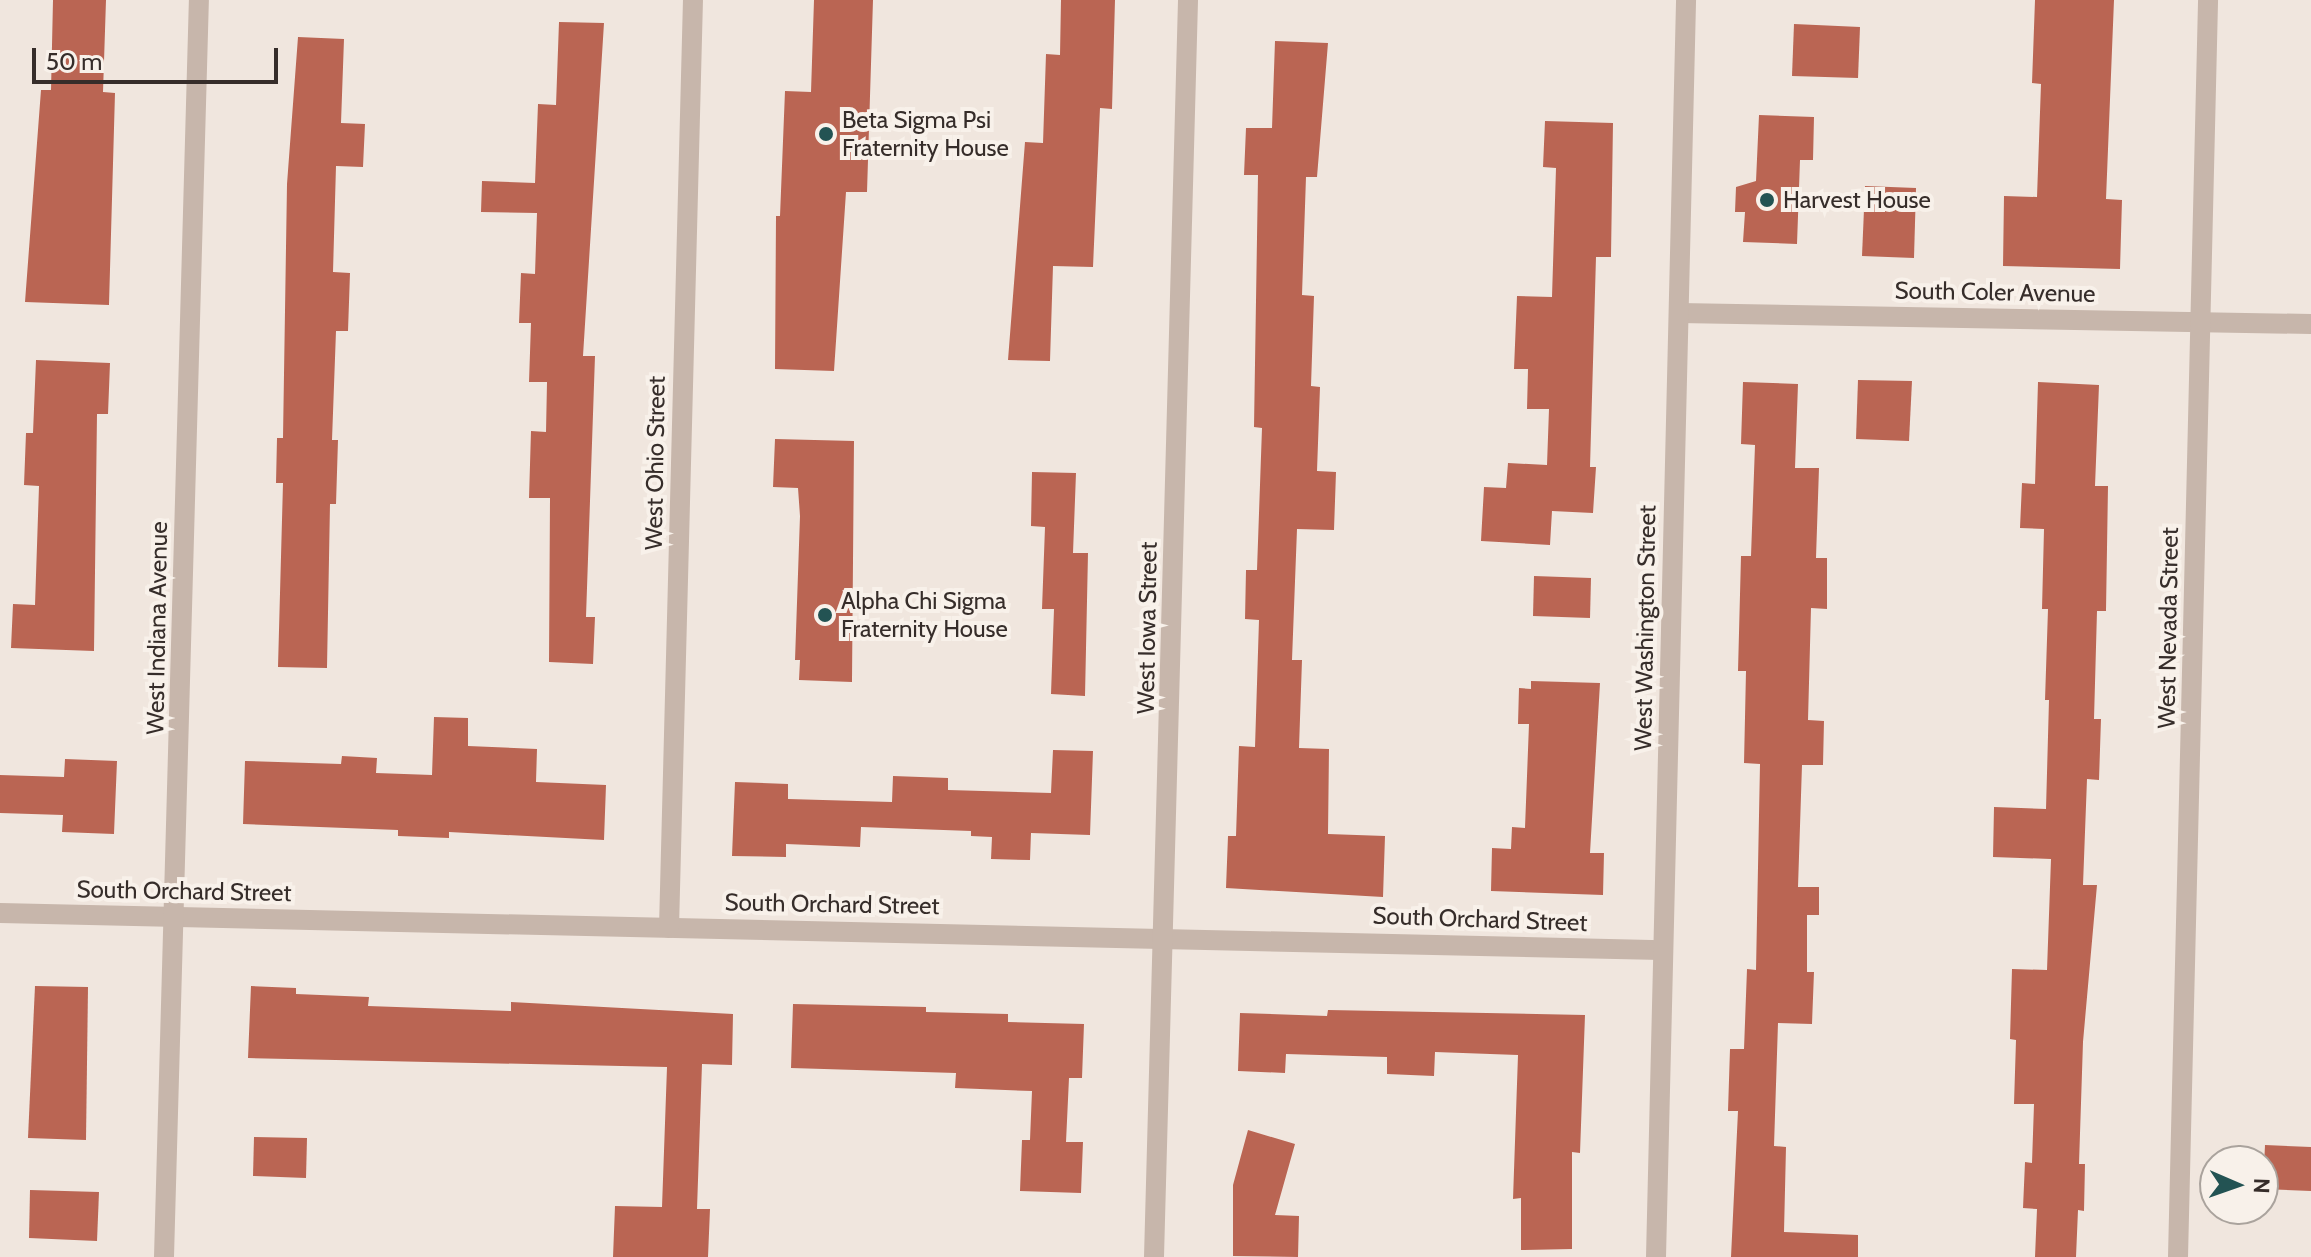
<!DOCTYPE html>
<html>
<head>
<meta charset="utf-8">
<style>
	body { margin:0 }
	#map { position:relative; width:2311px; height:1257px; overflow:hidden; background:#f0e6de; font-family:Cabin,sans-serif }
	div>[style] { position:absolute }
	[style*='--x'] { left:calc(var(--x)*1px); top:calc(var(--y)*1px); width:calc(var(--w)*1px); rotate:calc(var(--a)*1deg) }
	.building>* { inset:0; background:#ba6553 }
	.street>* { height:20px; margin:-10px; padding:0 10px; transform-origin:10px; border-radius:10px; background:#c7b6ab }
	.dots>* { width:22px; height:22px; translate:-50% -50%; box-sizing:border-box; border:4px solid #f8f1ea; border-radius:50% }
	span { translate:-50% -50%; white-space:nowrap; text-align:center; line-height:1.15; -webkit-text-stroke:8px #f8f1ea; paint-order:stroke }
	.poi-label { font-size:24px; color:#362d2a }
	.left { translate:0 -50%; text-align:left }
	.street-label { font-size:24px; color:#362d2a }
	.north { position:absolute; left:2199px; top:1145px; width:80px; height:80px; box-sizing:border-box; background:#f8f1ea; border:2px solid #aaa39d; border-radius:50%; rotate:92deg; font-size:22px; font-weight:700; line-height:32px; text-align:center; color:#362d2a }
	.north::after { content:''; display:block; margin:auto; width:28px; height:36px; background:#235353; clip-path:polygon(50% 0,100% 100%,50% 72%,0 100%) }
	.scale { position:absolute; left:32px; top:48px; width:246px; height:36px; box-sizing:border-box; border:4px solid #362d2a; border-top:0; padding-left:10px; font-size:24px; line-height:28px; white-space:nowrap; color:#362d2a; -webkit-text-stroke:6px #f8f1ea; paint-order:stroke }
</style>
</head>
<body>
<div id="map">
	<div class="building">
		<div style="clip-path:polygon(53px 0,106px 0,103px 92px,115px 93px,109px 305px,25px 302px,41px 90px,51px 90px)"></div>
		<div style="clip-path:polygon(814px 0,873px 0,867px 192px,846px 192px,834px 371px,775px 369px,776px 216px,780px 216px,785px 91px,811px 92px)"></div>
		<div style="clip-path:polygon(1061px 0,1115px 0,1112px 109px,1100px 108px,1093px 267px,1053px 266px,1050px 361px,1008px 360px,1025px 142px,1043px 143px,1046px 54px,1060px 55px)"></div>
		<div style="clip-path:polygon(2035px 0,2114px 0,2106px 199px,2122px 200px,2120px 269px,2003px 266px,2004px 196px,2037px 197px,2041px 84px,2032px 83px)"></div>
		<div style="clip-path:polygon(559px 22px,604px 23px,583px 356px,595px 356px,586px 617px,595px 617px,593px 664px,549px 662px,550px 498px,529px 498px,531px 431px,546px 432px,547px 382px,529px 382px,531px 323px,519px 323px,521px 273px,535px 274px,537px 213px,481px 212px,482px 181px,535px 183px,538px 104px,556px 105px)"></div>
		<div style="clip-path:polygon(1794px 24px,1860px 27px,1858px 78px,1792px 76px)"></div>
		<div style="clip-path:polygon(298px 37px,344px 39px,341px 123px,365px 124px,363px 167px,336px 166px,333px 272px,350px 273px,348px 331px,336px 331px,332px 440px,338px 440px,336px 504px,330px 504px,327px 668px,278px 667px,283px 483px,276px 483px,277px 438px,283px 438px,287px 184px)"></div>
		<div style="clip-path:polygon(1275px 41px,1328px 43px,1317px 177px,1306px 177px,1302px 295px,1314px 296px,1311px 386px,1320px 387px,1317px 471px,1336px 472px,1334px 530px,1297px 529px,1292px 660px,1302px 660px,1299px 748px,1329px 749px,1328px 834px,1385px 836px,1383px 897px,1226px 888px,1228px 836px,1236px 836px,1239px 746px,1255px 747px,1259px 620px,1245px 619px,1246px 570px,1257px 570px,1262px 428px,1254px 427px,1258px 175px,1244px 175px,1246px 128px,1272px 128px)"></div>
		<div style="clip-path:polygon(1759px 115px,1814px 117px,1813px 160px,1800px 160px,1797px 244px,1743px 242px,1745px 212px,1735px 212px,1736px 187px,1756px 181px)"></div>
		<div style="clip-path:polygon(1545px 121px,1613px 123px,1611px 257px,1596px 257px,1590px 467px,1596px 467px,1593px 513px,1552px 511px,1550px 545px,1481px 541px,1484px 487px,1506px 488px,1508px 463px,1547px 465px,1549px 409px,1527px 409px,1528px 369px,1514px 369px,1517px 296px,1552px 297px,1556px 168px,1543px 167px)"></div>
		<div style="clip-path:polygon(1865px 186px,1916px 188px,1914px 258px,1862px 256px)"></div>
		<div style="clip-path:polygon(36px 360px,110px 363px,108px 414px,97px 414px,94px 651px,11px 648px,13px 604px,35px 605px,39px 486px,24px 485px,26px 433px,33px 433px)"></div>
		<div style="clip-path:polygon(1858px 380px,1912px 381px,1909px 441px,1856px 439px)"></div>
		<div style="clip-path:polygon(1743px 382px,1798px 384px,1795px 468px,1819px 468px,1816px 558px,1827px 558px,1827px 609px,1811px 608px,1808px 720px,1824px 721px,1823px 765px,1802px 765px,1798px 887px,1819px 887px,1819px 915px,1807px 915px,1807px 972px,1814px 972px,1812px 1024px,1778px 1023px,1774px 1146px,1786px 1147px,1784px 1232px,1858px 1235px,1858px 1257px,1731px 1257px,1738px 1111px,1728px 1111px,1730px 1049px,1744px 1049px,1747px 969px,1756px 970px,1760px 764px,1744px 763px,1746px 671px,1738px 671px,1741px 556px,1751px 556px,1755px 445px,1741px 444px)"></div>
		<div style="clip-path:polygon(2038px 382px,2099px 385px,2095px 486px,2108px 486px,2106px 611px,2097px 611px,2094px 719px,2101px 719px,2099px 780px,2087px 779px,2083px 885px,2097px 885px,2083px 1042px,2079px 1164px,2085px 1164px,2084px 1211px,2078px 1210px,2076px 1257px,2035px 1257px,2037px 1209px,2023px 1208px,2025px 1162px,2032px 1163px,2034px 1104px,2014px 1104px,2016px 1040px,2010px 1039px,2012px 969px,2047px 970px,2051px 859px,1993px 857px,1994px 807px,2046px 809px,2049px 700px,2045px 700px,2048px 609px,2042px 609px,2044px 529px,2020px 528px,2022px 483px,2035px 484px)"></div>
		<div style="clip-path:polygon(775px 439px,854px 441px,852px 682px,799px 680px,800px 660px,795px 660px,800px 516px,798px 488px,773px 487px)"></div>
		<div style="clip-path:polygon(1032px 472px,1076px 473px,1073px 553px,1088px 553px,1085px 696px,1051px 694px,1054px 609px,1042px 609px,1045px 527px,1031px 526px)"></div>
		<div style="clip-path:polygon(1534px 576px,1591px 578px,1590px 618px,1533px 616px)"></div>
		<div style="clip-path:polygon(1531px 681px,1600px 683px,1590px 853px,1604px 853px,1603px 895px,1491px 891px,1492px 848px,1511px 849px,1512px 827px,1525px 828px,1529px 724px,1518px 724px,1519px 688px,1531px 689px)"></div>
		<div style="clip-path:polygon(434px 717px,468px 718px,468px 746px,537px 749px,536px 782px,606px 785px,604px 840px,449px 832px,449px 838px,398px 836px,398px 830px,243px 824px,245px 761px,341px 764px,342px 756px,377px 758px,376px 773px,432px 775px)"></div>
		<div style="clip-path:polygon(1053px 750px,1093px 751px,1090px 835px,1031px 833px,1030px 860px,991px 859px,992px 837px,971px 836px,971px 831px,861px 827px,860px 847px,786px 844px,786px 857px,732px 856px,735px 782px,788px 784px,788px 799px,892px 802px,893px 776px,948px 778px,948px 790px,1051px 793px)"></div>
		<div style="clip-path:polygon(65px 759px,117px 761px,114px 834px,62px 832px,63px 815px,0 813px,0 775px,64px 777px)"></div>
		<div style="clip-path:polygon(35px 986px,88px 987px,86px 1140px,28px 1138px)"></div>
		<div style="clip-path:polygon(251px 986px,296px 988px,296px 994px,369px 997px,368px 1006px,511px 1011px,511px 1002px,733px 1014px,732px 1065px,702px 1064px,697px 1209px,710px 1209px,708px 1257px,613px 1257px,615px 1206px,662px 1207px,667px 1067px,248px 1058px)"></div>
		<div style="clip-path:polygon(793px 1004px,926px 1007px,926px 1012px,1008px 1014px,1008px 1022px,1084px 1024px,1082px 1078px,1069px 1078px,1066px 1142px,1083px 1142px,1081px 1193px,1020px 1191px,1022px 1140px,1030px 1140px,1032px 1091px,955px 1088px,956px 1073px,791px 1068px)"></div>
		<div style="clip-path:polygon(1328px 1010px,1585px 1015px,1580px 1153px,1572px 1152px,1572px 1249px,1521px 1250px,1521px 1198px,1513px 1199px,1518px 1055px,1435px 1052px,1434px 1076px,1387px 1074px,1387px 1057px,1286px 1054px,1285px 1073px,1238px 1071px,1240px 1013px,1327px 1016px)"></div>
		<div style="clip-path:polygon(1248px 1130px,1295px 1144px,1275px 1215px,1299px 1216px,1298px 1257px,1233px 1256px,1233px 1185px)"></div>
		<div style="clip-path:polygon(254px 1137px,307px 1138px,306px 1178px,253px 1176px)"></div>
		<div style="clip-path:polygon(2265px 1145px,2311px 1147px,2311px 1191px,2263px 1189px)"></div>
		<div style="clip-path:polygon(30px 1190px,99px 1192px,97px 1241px,29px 1238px)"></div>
	</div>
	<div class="street">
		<div style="--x:1679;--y:313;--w:632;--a:1"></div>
		<div style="--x:0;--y:913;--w:1662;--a:1.28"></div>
		<div style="--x:669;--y:928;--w:928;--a:-88.52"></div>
		<div style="--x:164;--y:1257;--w:1257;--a:-88.41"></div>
		<div style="--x:1154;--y:1257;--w:1257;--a:-88.45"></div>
		<div style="--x:1656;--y:1257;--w:1257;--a:-88.63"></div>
		<div style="--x:2178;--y:1257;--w:1257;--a:-88.63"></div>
	</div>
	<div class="dots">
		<div style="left:826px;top:134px;background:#235353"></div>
		<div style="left:1767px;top:200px;background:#235353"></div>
		<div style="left:825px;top:615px;background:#235353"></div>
	</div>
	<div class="poi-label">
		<span class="left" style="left:842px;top:134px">Beta Sigma Psi<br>Fraternity House</span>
		<span class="left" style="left:1783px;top:200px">Harvest House</span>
		<span class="left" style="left:841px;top:615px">Alpha Chi Sigma<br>Fraternity House</span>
	</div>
	<div class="street-label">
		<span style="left:1995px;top:292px;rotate:1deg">South Coler Avenue</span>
		<span style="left:655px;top:463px;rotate:-89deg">West Ohio Street</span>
		<span style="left:157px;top:628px;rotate:-89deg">West Indiana Avenue</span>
		<span style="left:1147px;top:628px;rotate:-89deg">West Iowa Street</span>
		<span style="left:1645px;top:628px;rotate:-89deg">West Washington Street</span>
		<span style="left:2168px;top:628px;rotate:-89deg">West Nevada Street</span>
		<span style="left:184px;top:891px;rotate:1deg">South Orchard Street</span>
		<span style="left:832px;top:904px;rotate:1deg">South Orchard Street</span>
		<span style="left:1480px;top:919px;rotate:2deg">South Orchard Street</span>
	</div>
	<div class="north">N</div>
	<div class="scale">50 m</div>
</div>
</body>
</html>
